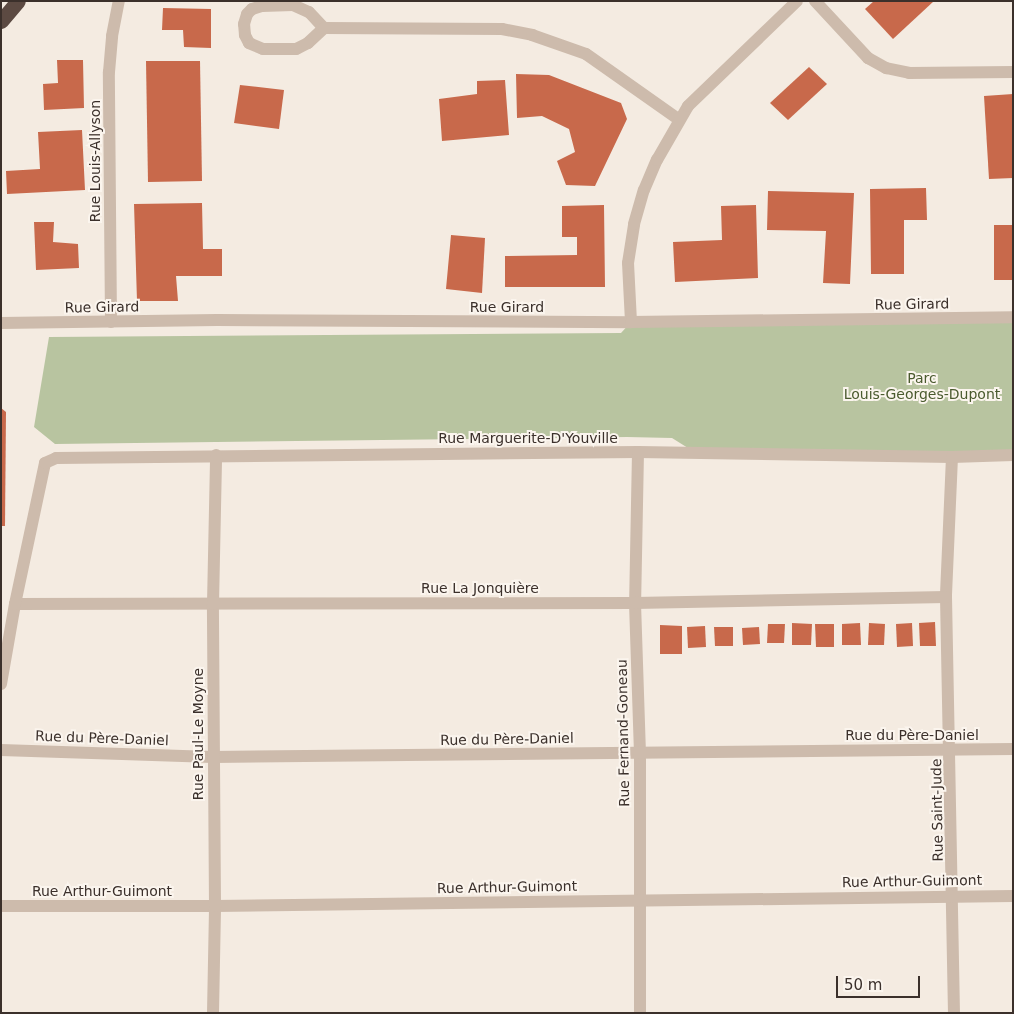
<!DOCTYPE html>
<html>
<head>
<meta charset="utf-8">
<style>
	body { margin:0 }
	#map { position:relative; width:1014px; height:1014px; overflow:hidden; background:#f4ebe1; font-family:"DejaVu Sans",sans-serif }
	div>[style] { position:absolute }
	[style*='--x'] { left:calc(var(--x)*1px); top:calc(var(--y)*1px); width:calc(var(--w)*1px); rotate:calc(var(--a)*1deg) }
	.green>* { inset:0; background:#b8c4a0 }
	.building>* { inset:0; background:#c8694b }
	.street>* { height:12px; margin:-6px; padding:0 6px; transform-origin:6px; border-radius:6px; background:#cdbbac }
	.highway>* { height:15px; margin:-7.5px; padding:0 7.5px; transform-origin:7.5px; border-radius:7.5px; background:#5c4a42 }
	span { translate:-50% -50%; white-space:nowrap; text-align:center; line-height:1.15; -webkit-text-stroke:4px #fbf5ee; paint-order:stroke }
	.street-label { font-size:14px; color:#3b302b }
	.park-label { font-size:14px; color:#4a5a2e }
	.frame { position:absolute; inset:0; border:2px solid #3b302b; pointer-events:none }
	.scale { position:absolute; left:836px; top:976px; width:84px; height:22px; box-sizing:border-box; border:2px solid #3b302b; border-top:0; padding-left:6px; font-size:15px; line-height:18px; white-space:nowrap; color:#3b302b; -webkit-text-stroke:4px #fbf5ee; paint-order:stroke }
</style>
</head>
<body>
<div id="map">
	<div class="green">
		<div style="clip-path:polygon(1013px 313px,1013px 456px,704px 458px,672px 438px,627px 437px,55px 444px,34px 427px,49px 337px,621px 333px,631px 322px)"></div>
	</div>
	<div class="building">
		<div style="clip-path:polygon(874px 1px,934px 1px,893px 39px,865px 9px)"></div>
		<div style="clip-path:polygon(163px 8px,211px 9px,211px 48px,184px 47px,183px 30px,162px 30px)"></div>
		<div style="clip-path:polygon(57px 60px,83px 60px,84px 108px,44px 110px,43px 84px,58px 83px)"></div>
		<div style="clip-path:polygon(146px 61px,200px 61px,202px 181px,148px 182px)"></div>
		<div style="clip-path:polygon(809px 67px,827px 84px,788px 120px,770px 103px)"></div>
		<div style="clip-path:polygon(516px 74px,549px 75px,621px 103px,627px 119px,595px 186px,566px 185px,557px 161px,575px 152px,569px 129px,542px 116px,517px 118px)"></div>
		<div style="clip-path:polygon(505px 80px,509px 135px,442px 141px,439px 99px,477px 94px,477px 81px)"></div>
		<div style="clip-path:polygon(240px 85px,284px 90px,279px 129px,234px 123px)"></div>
		<div style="clip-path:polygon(1013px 94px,1013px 178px,989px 179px,984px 96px)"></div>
		<div style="clip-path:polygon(82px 130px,85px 190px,7px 194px,6px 171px,40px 169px,38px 132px)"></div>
		<div style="clip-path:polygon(926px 188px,927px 220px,904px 220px,904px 274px,871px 274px,870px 189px)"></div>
		<div style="clip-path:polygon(768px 191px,854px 193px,850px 284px,823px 283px,826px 231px,767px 230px)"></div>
		<div style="clip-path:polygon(202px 203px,203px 249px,222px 249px,222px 276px,176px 276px,178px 301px,137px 301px,134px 204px)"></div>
		<div style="clip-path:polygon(604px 205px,605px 287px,505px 287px,505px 256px,577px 255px,577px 237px,562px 237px,562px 206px)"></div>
		<div style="clip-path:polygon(756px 205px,758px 278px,675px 282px,673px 242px,722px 240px,721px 206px)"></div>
		<div style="clip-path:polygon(34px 222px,54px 222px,53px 242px,78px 244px,79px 268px,36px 270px)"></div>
		<div style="clip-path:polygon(994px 225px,1013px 225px,1013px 280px,994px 280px)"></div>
		<div style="clip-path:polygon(451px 235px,485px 238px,482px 293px,446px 289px)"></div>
		<div style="clip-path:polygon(1px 408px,6px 412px,5px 526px,1px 526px)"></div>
		<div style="clip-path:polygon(935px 622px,936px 646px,920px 646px,919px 623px)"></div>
		<div style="clip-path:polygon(792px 623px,812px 624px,811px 645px,792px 645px)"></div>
		<div style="clip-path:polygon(860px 623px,861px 645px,842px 645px,842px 624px)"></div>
		<div style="clip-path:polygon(869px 623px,885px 624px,884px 645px,868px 645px)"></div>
		<div style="clip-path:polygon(912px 623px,913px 646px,897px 647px,896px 624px)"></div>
		<div style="clip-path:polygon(768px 624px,785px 624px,784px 643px,767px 643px)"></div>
		<div style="clip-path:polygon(815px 624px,834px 624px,834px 647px,816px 647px)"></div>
		<div style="clip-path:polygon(660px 625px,682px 626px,682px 654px,660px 654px)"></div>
		<div style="clip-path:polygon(705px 626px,706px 647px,688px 648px,687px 627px)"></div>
		<div style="clip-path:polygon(714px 627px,733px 627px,733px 646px,715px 646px)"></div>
		<div style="clip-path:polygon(759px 627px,760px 644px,743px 645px,742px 628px)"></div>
	</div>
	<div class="street">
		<div style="--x:815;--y:1;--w:78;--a:47.1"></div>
		<div style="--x:868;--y:58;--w:21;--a:29"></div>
		<div style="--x:886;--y:68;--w:24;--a:12"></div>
		<div style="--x:909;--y:73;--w:104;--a:-0.6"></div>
		<div style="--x:293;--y:5;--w:17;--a:24"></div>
		<div style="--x:309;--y:12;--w:22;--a:47"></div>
		<div style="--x:324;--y:28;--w:22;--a:137"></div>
		<div style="--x:308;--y:43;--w:13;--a:153"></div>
		<div style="--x:296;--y:49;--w:33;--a:180"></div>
		<div style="--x:263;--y:49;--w:15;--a:-157"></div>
		<div style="--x:249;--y:43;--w:9;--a:-117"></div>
		<div style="--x:245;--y:35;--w:11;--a:-95"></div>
		<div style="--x:244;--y:24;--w:10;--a:-73"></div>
		<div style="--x:247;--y:14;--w:7;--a:-45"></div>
		<div style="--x:252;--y:9;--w:10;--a:-17"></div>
		<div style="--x:262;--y:6;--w:31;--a:-2"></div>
		<div style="--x:324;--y:28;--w:178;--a:0.3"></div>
		<div style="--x:502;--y:29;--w:31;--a:11"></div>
		<div style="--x:532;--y:35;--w:57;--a:19.4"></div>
		<div style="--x:586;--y:54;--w:113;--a:35.2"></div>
		<div style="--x:111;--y:322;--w:250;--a:-90.5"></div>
		<div style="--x:109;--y:72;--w:36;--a:-85"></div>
		<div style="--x:112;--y:36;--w:36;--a:-79"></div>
		<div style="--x:631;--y:322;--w:59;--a:-92.9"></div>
		<div style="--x:628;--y:263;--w:39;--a:-81"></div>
		<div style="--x:634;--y:224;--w:35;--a:-74"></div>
		<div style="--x:644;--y:190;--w:33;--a:-67"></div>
		<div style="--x:657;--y:160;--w:62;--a:-60.1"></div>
		<div style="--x:688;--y:106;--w:151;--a:-43.9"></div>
		<div style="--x:1;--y:323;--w:216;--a:-0.8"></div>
		<div style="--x:217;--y:320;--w:414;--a:0.3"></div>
		<div style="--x:631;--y:322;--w:382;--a:-0.7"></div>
		<div style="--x:638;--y:452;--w:151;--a:91.1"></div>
		<div style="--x:635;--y:603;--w:150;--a:88.1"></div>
		<div style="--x:640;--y:753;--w:260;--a:90"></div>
		<div style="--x:952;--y:457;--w:140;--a:92.5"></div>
		<div style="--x:946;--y:597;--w:416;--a:88.9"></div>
		<div style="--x:15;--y:604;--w:620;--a:-0.09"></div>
		<div style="--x:635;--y:603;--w:311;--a:-1.1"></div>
		<div style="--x:1;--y:684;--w:81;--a:-80.1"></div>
		<div style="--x:15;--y:604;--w:144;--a:-78"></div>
		<div style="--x:45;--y:463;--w:12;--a:-24"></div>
		<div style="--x:56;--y:458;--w:582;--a:-0.59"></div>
		<div style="--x:638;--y:452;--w:314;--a:0.9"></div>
		<div style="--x:952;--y:457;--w:61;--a:-1.9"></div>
		<div style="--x:1;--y:750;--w:212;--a:1.9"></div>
		<div style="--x:213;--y:757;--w:800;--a:-0.57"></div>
		<div style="--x:1;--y:906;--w:214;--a:0"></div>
		<div style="--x:215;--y:906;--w:798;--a:-0.72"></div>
		<div style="--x:213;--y:1013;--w:107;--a:-88.9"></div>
		<div style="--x:215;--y:906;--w:302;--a:-90.4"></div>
		<div style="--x:213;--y:604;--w:149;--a:-88.8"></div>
	</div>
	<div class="highway">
		<div style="--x:1;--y:21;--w:26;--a:-50"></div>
	</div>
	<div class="street-label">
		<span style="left:95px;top:161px;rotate:-90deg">Rue Louis-Allyson</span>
		<span style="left:912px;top:304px;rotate:-1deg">Rue Girard</span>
		<span style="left:102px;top:307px;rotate:-1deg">Rue Girard</span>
		<span style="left:507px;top:307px">Rue Girard</span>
		<span style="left:528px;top:438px">Rue Marguerite-D'Youville</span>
		<span style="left:480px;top:588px">Rue La Jonquière</span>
		<span style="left:623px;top:733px;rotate:-91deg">Rue Fernand-Goneau</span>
		<span style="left:198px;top:734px;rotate:-90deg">Rue Paul-Le Moyne</span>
		<span style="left:912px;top:735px">Rue du Père-Daniel</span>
		<span style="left:102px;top:738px;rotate:2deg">Rue du Père-Daniel</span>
		<span style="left:507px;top:739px;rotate:-1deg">Rue du Père-Daniel</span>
		<span style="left:937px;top:810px;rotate:-91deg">Rue Saint-Jude</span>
		<span style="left:912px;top:881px;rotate:-1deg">Rue Arthur-Guimont</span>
		<span style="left:507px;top:887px;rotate:-1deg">Rue Arthur-Guimont</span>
		<span style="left:102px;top:891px">Rue Arthur-Guimont</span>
	</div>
	<div class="park-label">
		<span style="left:922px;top:386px">Parc<br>Louis-Georges-Dupont</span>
	</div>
	<div class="frame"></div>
	<div class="scale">50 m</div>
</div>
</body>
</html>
